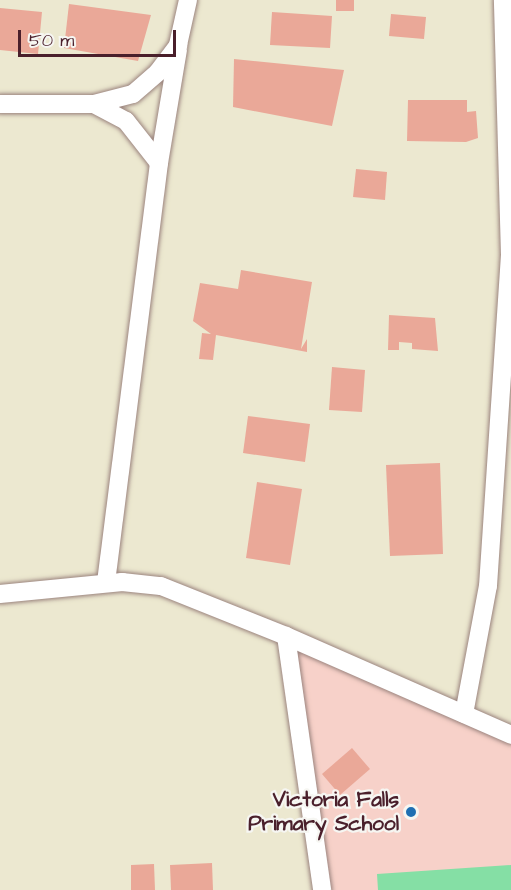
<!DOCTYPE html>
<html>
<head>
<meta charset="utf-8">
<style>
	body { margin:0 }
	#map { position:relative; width:511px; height:890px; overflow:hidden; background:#ece8d0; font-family:"Architects Daughter",sans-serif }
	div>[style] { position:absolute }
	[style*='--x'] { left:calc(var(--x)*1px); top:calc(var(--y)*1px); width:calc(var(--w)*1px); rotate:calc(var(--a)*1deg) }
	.built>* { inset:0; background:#f7d1c9 }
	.green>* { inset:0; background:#85dfa5 }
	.building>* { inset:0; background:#eaa898 }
	.roads { filter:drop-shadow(0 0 2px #9b847e) drop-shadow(0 0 2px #9b847e) }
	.street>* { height:18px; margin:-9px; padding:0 9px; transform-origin:9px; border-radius:9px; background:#fff }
	.dots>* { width:16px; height:16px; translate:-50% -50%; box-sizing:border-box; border:3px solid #f6f6f2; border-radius:50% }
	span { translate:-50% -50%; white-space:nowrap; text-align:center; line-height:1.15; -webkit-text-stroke:4.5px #f6f6f2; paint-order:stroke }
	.poi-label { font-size:21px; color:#4a1f2b; font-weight:700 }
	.right { translate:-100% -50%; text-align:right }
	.scale { position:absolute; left:18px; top:30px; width:158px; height:27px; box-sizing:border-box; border:3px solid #4a1f2b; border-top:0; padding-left:8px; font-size:18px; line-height:21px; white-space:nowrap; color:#4a1f2b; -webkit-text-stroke:4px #f6f6f2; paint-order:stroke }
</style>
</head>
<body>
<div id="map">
	<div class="built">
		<div style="clip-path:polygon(286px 636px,511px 735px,511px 890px,322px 890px)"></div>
	</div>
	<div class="green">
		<div style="clip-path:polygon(511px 865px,511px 890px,378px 890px,377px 874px)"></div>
	</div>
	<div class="building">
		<div style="clip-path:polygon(336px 0,354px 0,354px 11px,336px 11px)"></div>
		<div style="clip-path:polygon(69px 4px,151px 15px,138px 61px,64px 48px)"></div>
		<div style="clip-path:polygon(0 8px,42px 12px,38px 54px,0 50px)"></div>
		<div style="clip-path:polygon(272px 12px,332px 16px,330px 48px,270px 45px)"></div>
		<div style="clip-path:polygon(391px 14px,426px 17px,424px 39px,389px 36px)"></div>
		<div style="clip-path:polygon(234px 59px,344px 70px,332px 126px,233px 107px)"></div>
		<div style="clip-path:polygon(408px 100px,467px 100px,467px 112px,476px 111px,478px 138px,466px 142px,407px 141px)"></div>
		<div style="clip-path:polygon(356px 169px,387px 172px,385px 200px,353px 197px)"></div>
		<div style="clip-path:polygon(241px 270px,312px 282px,301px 349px,307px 339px,307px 352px,216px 335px,213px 360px,199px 359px,202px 333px,211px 334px,193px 321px,200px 283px,238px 289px)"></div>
		<div style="clip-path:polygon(389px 315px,435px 318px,438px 351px,412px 349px,412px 343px,399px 342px,399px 350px,388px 350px)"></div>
		<div style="clip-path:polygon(332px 367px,365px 370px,362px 412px,329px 410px)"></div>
		<div style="clip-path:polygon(248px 416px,310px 424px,305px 462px,243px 453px)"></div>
		<div style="clip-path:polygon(440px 463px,443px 554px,390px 556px,386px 465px)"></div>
		<div style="clip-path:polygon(257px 482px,302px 489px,290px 565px,246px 558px)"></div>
		<div style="clip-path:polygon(352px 748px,370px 769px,340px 795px,322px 774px)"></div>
		<div style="clip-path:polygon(212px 863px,213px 890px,171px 890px,170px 865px)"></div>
		<div style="clip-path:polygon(154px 864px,155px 890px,131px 890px,131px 865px)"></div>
	</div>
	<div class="roads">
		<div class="street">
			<div style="--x:0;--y:104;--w:94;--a:0"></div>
			<div style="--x:94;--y:104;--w:40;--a:-14.4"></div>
			<div style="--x:133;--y:94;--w:33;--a:-41"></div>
			<div style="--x:158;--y:72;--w:34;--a:-53"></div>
			<div style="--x:178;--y:45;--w:46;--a:-77.5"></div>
			<div style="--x:94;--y:104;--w:36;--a:28"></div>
			<div style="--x:126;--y:121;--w:53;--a:51.8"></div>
			<div style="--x:159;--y:163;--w:423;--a:97.2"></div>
			<div style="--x:159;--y:163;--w:115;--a:-80.5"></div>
			<div style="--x:0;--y:594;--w:123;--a:-5.6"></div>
			<div style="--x:122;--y:582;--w:39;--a:6"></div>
			<div style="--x:161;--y:586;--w:135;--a:21.8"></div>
			<div style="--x:286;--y:636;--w:257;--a:81.9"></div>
			<div style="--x:286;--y:636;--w:246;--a:23.7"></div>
			<div style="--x:464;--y:714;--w:130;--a:-79.4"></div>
			<div style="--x:488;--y:586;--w:332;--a:-86.2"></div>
			<div style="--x:510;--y:255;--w:255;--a:-91.6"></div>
		</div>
	</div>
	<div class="dots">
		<div style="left:411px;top:812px;background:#1f6fb2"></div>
	</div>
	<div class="poi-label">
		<span class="right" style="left:399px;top:812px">Victoria Falls<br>Primary School</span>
	</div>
	<div class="scale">50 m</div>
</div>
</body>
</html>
